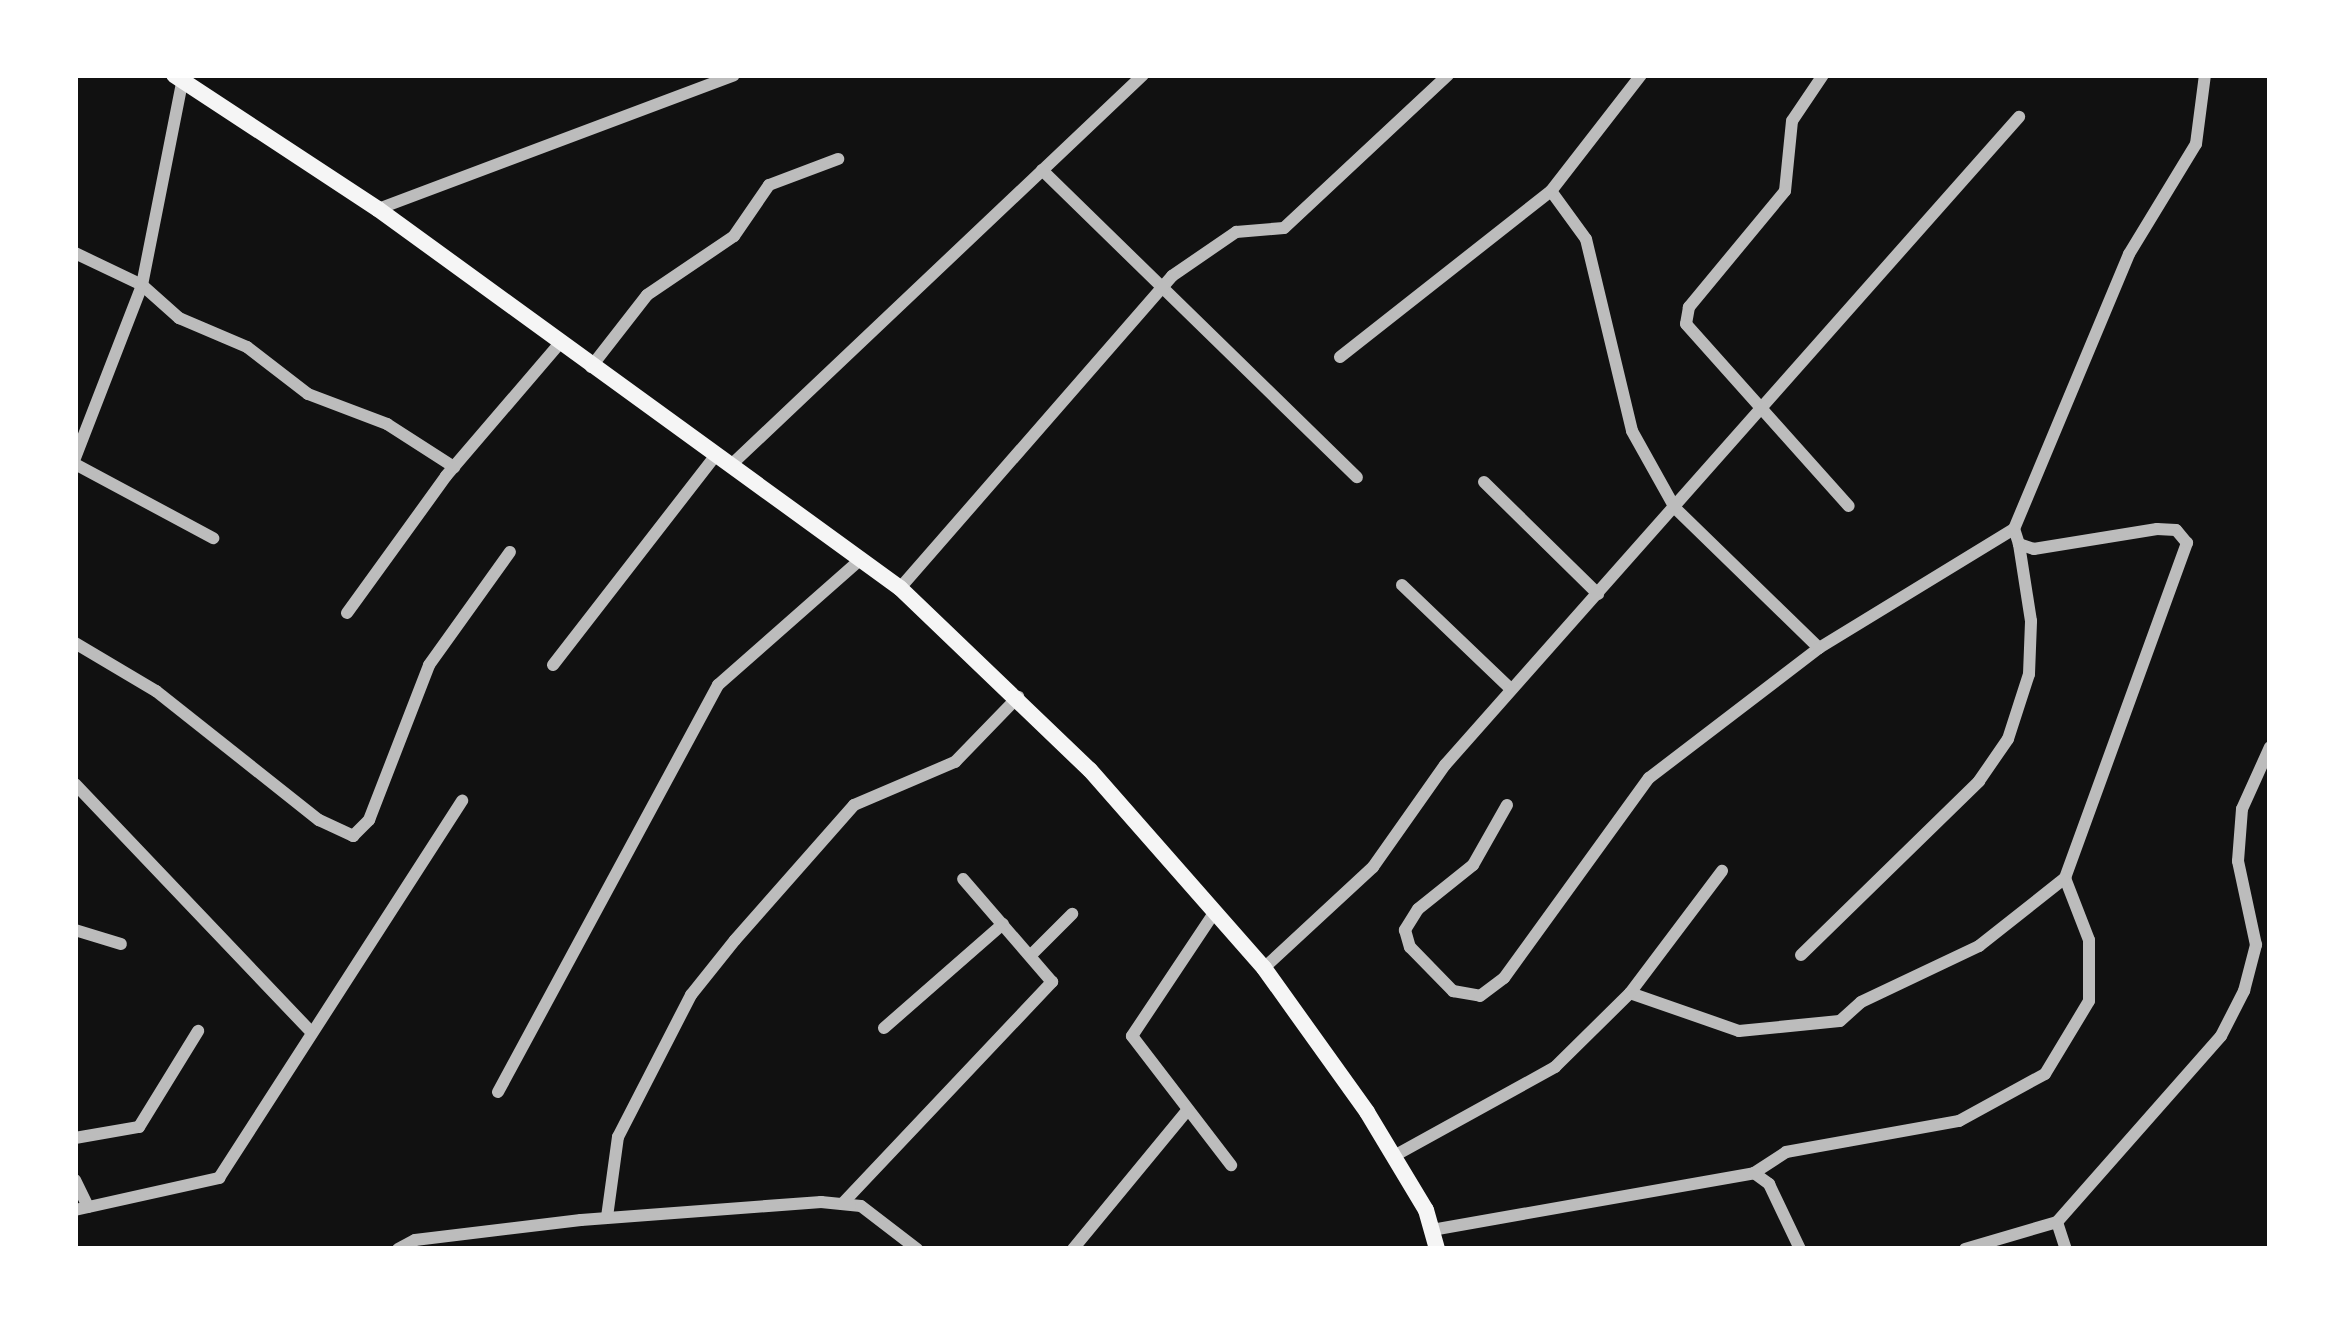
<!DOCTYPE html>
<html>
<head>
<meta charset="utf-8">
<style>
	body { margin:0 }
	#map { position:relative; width:2345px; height:1324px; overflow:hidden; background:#111; font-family:"Exo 2",sans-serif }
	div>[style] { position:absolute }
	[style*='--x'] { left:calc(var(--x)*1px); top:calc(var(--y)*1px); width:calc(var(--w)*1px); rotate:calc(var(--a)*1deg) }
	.minor>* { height:12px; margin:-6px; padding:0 6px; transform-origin:6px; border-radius:6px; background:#bcbcbc }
	.secondary>* { height:16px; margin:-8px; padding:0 8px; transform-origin:8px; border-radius:8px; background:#f5f5f5 }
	span { translate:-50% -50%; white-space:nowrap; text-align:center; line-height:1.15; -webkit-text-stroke:9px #fff; paint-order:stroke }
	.frame { position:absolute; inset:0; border:78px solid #fff; pointer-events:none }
</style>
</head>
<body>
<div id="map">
	<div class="minor">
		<div style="--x:1823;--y:75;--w:55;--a:124"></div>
		<div style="--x:1792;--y:121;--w:70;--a:95.7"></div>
		<div style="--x:1785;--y:191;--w:151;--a:129.6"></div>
		<div style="--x:1689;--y:307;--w:17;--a:100"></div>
		<div style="--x:1686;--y:324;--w:244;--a:48.2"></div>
		<div style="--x:1042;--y:170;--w:440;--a:44.3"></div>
		<div style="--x:1551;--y:191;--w:59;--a:53.9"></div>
		<div style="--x:1586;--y:239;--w:197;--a:76.5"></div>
		<div style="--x:1632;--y:431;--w:88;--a:60.8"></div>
		<div style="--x:1675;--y:508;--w:201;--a:44.2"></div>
		<div style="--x:378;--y:209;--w:380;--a:-20.6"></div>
		<div style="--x:75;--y:253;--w:74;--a:25.5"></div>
		<div style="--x:142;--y:285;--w:50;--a:41.7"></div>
		<div style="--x:179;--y:318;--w:74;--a:23.1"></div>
		<div style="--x:247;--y:347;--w:77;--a:37.6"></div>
		<div style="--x:308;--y:394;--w:85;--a:20.8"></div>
		<div style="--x:387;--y:424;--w:80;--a:32.7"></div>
		<div style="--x:1340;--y:357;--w:268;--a:-38.2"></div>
		<div style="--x:1551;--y:191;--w:147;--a:-52.2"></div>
		<div style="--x:591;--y:367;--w:91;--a:-52.1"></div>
		<div style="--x:647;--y:295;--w:105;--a:-34.1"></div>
		<div style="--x:734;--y:236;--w:62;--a:-55.5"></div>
		<div style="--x:769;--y:185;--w:74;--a:-20.6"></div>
		<div style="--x:75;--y:458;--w:186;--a:-68.8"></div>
		<div style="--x:142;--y:285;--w:206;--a:-78.8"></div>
		<div style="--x:75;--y:464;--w:157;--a:28.2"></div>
		<div style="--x:731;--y:465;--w:567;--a:-43.43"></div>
		<div style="--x:1484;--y:482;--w:160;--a:44.5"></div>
		<div style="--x:1402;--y:585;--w:151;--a:43.7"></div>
		<div style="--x:900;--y:588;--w:414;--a:-48.9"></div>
		<div style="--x:1172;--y:276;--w:78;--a:-34.5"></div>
		<div style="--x:1236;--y:232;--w:48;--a:-4.8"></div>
		<div style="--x:1284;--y:228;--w:224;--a:-43"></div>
		<div style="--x:347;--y:613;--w:169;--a:-54.1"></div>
		<div style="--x:446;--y:476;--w:174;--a:-49.4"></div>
		<div style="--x:75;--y:643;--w:94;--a:30.7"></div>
		<div style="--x:156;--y:691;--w:208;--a:38.4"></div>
		<div style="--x:319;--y:820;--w:38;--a:25"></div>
		<div style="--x:353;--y:836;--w:23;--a:-45"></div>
		<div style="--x:369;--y:820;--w:166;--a:-68.8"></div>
		<div style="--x:429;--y:665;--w:139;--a:-54.4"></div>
		<div style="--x:553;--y:665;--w:266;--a:-52.2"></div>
		<div style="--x:75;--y:784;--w:341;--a:46.4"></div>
		<div style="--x:1507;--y:805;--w:69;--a:119.5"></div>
		<div style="--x:1473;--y:865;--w:70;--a:141.3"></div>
		<div style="--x:1418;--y:909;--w:25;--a:122"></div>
		<div style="--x:1405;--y:930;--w:18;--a:74"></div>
		<div style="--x:1410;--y:947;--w:62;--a:45.7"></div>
		<div style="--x:1453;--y:991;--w:27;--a:10"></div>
		<div style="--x:1480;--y:996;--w:30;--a:-37"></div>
		<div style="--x:1504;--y:978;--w:247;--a:-54.1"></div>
		<div style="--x:1649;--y:778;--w:214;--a:-37.4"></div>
		<div style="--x:1819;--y:648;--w:228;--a:-31.4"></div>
		<div style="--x:2014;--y:529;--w:298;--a:-67.3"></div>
		<div style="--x:2129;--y:254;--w:129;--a:-58.7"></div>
		<div style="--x:2196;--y:144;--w:70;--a:-82.6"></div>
		<div style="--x:1214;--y:913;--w:148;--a:123.7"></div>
		<div style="--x:1132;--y:1036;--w:163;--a:52.5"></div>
		<div style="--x:75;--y:930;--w:48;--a:16.9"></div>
		<div style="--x:1032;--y:954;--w:57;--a:-45"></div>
		<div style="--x:1801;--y:955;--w:249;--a:-44.3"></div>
		<div style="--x:1979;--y:781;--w:51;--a:-55.4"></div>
		<div style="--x:2008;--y:739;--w:68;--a:-72.1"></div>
		<div style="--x:2029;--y:674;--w:53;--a:-87.8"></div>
		<div style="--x:2031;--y:621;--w:78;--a:-98.9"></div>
		<div style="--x:1264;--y:968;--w:149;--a:-42.8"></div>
		<div style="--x:1373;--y:867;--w:125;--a:-54.8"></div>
		<div style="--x:1445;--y:765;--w:866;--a:-48.47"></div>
		<div style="--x:1630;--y:993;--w:115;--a:19.2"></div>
		<div style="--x:1739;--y:1031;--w:101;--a:-5.7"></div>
		<div style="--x:1840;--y:1021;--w:28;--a:-42"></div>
		<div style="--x:1861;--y:1002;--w:131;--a:-25.4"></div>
		<div style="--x:1979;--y:946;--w:110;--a:-38.3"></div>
		<div style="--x:2065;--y:878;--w:357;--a:-70"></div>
		<div style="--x:2187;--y:543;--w:17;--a:-130"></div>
		<div style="--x:2176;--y:530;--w:19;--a:-177"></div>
		<div style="--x:2157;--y:529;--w:125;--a:170.8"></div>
		<div style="--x:2034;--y:549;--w:16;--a:-162"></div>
		<div style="--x:2019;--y:544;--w:16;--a:-108"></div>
		<div style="--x:884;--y:1028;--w:158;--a:-41.2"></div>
		<div style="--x:498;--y:1092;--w:463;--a:-61.6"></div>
		<div style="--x:718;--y:685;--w:191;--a:-41.4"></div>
		<div style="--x:75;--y:1138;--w:65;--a:-9.8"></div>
		<div style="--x:139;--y:1127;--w:113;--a:-58.4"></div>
		<div style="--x:1394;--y:1156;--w:184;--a:-28.9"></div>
		<div style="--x:1555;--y:1067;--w:105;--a:-44.6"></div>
		<div style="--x:1630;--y:993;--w:153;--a:-53"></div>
		<div style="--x:1754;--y:1173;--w:38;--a:-33"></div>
		<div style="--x:1786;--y:1152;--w:176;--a:-10.2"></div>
		<div style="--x:1959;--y:1121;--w:98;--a:-28.7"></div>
		<div style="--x:2045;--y:1074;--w:85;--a:-58.9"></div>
		<div style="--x:2089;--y:1001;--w:61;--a:-90"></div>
		<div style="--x:2089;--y:940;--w:66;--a:-111.2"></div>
		<div style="--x:75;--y:1180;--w:30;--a:64"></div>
		<div style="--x:842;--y:1204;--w:306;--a:-46.6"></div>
		<div style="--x:1052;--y:982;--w:136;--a:-130.8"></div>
		<div style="--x:75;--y:1210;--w:148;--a:-12.5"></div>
		<div style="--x:219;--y:1178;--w:449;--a:-57.2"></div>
		<div style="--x:607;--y:1217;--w:81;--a:-82.2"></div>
		<div style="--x:618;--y:1137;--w:160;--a:-62.8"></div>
		<div style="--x:691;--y:995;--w:70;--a:-51.3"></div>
		<div style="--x:735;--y:940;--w:180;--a:-48.6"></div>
		<div style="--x:854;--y:805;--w:110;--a:-23.1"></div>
		<div style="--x:955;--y:762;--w:91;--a:-45.9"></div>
		<div style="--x:2057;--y:1222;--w:28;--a:72"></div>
		<div style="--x:1432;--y:1230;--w:327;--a:-10"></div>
		<div style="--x:1754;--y:1173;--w:19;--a:36"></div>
		<div style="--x:1769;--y:1184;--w:72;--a:64.5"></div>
		<div style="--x:398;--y:1249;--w:19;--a:-28"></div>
		<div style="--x:415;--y:1240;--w:167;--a:-6.9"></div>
		<div style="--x:581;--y:1220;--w:241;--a:-4.3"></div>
		<div style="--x:821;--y:1202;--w:40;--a:5.7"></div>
		<div style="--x:861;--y:1206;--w:71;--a:37.5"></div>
		<div style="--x:1073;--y:1249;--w:178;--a:-50.5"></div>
		<div style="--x:1965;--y:1249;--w:96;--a:-16.4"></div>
		<div style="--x:2057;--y:1222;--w:248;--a:-48.6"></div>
		<div style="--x:2221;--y:1036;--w:51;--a:-62.9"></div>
		<div style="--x:2244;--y:991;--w:48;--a:-75.4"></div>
		<div style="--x:2256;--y:945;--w:86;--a:-102.1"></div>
		<div style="--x:2238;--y:861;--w:52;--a:-85.6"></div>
		<div style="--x:2242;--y:809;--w:68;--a:-65.7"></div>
	</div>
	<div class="secondary">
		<div style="--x:174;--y:75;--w:244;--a:33.3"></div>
		<div style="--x:378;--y:209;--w:645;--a:35.98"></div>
		<div style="--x:900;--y:588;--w:263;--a:43.8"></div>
		<div style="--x:1090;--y:770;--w:264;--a:48.7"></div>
		<div style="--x:1264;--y:968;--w:177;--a:54.4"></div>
		<div style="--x:1367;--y:1112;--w:114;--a:59"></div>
		<div style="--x:1426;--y:1210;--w:41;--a:74.2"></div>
	</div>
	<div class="frame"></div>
</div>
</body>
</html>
